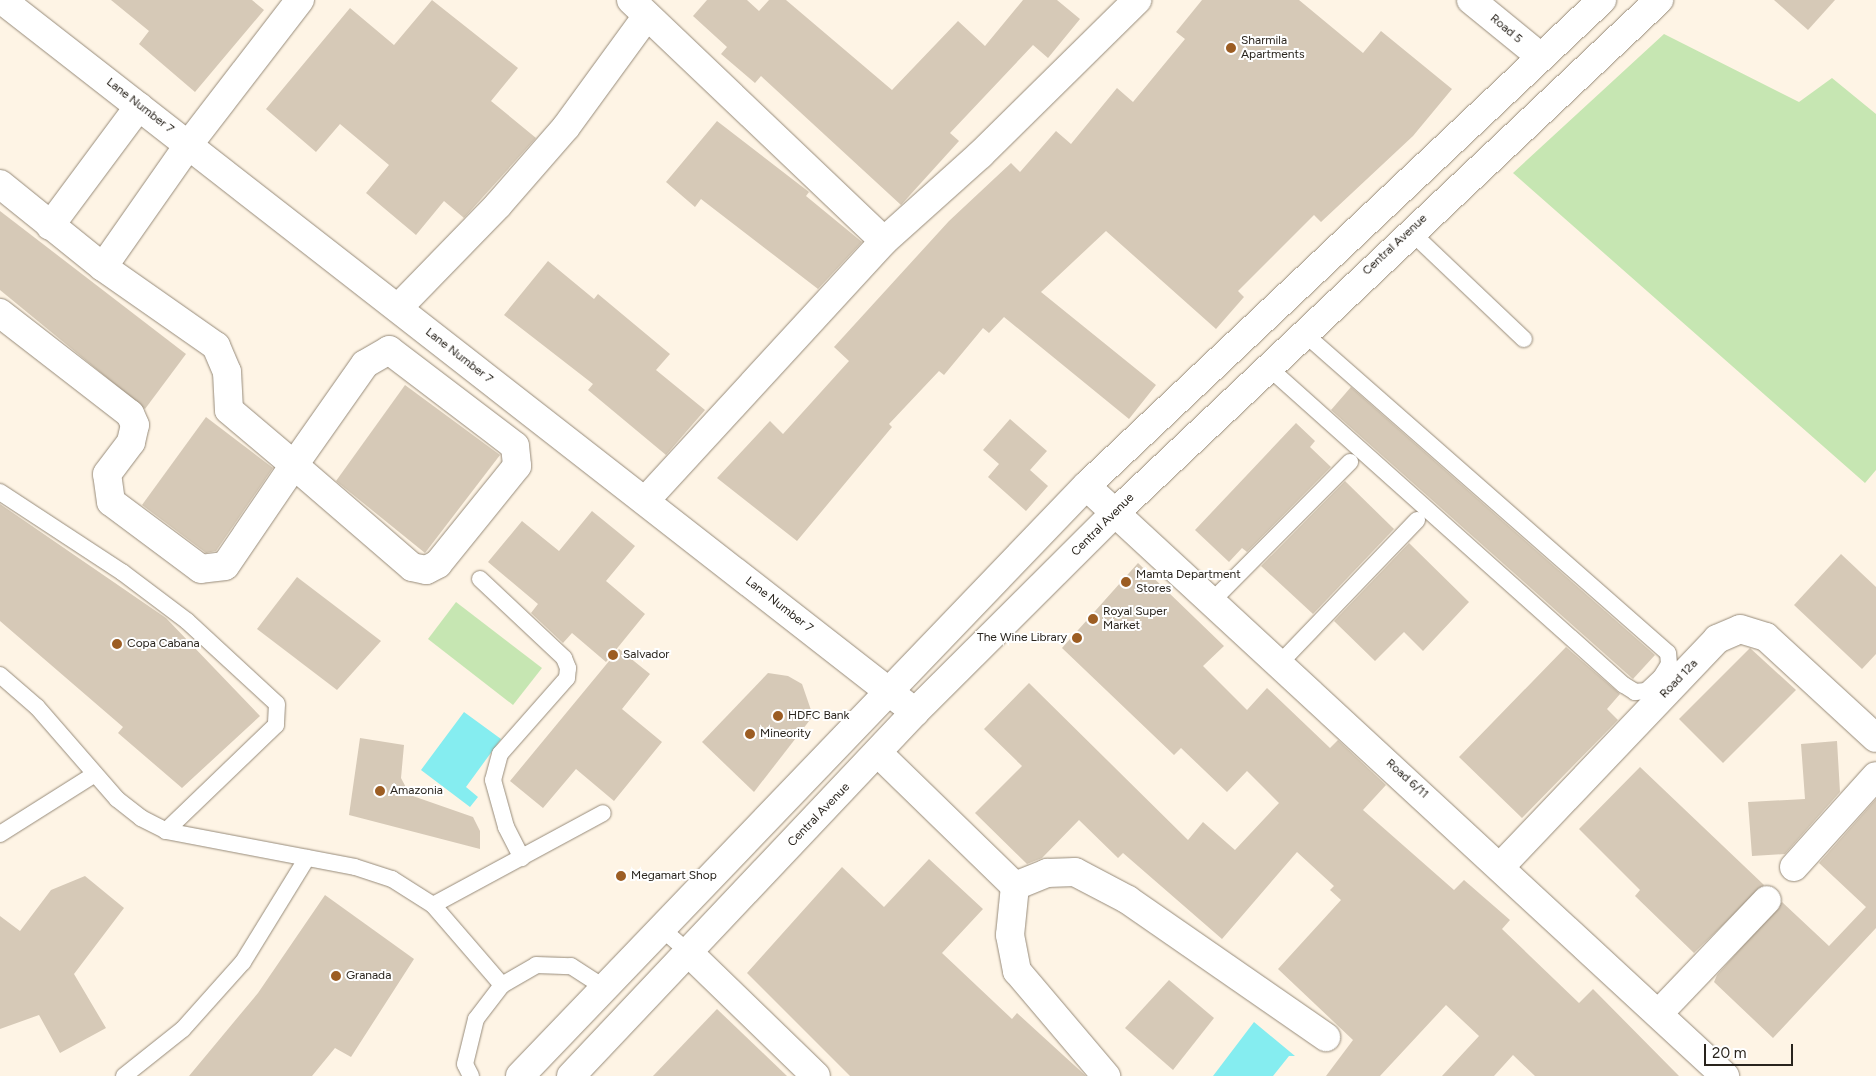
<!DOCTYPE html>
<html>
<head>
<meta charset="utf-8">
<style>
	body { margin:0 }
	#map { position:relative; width:1876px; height:1076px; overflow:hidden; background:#fef4e5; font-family:Figtree,sans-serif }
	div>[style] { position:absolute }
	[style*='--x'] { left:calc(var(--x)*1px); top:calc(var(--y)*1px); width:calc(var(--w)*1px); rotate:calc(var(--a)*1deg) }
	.green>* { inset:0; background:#c6e6b2 }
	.water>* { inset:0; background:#85edf0 }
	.building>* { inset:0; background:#d6c9b7 }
	.roads { filter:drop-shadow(0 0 1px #978b7a) drop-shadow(0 0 1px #978b7a) }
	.lane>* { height:16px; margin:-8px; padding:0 8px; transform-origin:8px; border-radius:8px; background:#fff }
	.street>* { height:28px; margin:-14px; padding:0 14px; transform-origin:14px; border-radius:14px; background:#fff }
	.secondary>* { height:28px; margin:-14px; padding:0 14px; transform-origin:14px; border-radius:14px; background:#fff }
	.dots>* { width:14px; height:14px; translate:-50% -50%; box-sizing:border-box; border:2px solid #fff; border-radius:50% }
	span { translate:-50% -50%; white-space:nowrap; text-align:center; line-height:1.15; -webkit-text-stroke:4px #fff; paint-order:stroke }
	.street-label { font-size:12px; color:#29241d }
	.poi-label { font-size:12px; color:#29241d }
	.left { translate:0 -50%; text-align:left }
	.right { translate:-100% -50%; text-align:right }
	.scale { position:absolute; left:1704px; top:1044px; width:89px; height:22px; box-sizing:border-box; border:2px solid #29241d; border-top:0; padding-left:6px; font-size:15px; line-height:18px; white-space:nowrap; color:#29241d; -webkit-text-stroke:4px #fff; paint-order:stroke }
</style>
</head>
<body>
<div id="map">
	<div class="green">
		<div style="clip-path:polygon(1664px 34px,1799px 102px,1832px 78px,1876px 114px,1876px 470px,1865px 483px,1513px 173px)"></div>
		<div style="clip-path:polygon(456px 602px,542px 668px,513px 705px,428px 639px)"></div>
	</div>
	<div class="water">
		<div style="clip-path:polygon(464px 712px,501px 739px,466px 787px,478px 797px,470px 807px,421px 770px)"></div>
		<div style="clip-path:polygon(1254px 1022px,1295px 1056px,1289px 1056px,1273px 1076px,1213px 1076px)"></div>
	</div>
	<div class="building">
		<div style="clip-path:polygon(111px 0,252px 0,264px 10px,195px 92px,139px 44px,149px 31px)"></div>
		<div style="clip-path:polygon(432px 0,518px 68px,491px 101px,536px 138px,464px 218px,444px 201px,416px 235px,366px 193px,389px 165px,340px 124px,316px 152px,266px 109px,350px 8px,394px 45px)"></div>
		<div style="clip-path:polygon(707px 0,747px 0,759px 11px,769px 0,786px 0,892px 90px,958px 21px,985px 46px,1023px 0,1057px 0,1080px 19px,1048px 58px,1033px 45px,950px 133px,959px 141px,901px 205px,761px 76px,755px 83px,721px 54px,727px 47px,693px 16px)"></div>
		<div style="clip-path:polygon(1202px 0,1299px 0,1363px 53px,1381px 31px,1452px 89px,1413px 136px,1321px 222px,1314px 215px,1238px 291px,1244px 297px,1216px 329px,1106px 231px,1041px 292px,1156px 385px,1129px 419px,1004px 317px,989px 333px,983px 328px,944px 375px,939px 371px,889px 424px,892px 427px,797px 541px,717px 478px,770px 421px,783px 434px,849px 361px,834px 347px,949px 221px,1011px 163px,1020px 172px,1056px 131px,1071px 144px,1117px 88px,1133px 102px,1185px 39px,1176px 32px)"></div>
		<div style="clip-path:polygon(1774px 0,1835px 0,1808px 30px)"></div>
		<div style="clip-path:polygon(717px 121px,809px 192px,806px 196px,862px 242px,818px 289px,701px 199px,695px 207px,666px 182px)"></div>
		<div style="clip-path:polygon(0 211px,186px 354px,145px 409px,0 290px)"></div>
		<div style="clip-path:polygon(548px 261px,594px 299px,598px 294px,670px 354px,656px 370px,705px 410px,666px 455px,588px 390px,593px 384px,504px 315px)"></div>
		<div style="clip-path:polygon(405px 385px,500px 455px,425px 553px,336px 481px)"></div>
		<div style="clip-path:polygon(1351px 387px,1655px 655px,1633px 679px,1331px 410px)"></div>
		<div style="clip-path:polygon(206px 417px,273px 468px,216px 551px,206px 553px,142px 505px)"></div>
		<div style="clip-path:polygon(1010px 419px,1047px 451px,1030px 470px,1048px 486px,1026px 511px,988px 477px,999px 464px,983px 450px)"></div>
		<div style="clip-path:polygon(1296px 423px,1315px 441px,1310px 447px,1331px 467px,1247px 552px,1242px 548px,1229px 562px,1195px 530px)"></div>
		<div style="clip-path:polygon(1345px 481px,1394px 529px,1313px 614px,1261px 566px)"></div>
		<div style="clip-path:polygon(0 504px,166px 618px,260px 716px,182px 788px,118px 733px,123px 727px,0 621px)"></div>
		<div style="clip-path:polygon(592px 511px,635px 546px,606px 581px,645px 614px,606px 662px,572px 633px,563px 643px,531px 613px,538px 604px,488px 562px,522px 521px,559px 551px)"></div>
		<div style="clip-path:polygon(1409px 543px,1469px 602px,1423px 651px,1404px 632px,1375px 661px,1334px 621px)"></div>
		<div style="clip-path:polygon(1841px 554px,1876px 587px,1876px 654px,1862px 669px,1794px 605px)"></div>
		<div style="clip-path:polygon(1138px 563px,1224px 646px,1203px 666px,1247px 710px,1267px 688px,1330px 748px,1338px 740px,1386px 785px,1363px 810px,1454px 890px,1464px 880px,1510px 920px,1502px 929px,1579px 1003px,1593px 989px,1679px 1076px,1535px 1076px,1513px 1055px,1494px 1076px,1442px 1076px,1479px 1036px,1446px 1005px,1380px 1076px,1326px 1076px,1353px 1040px,1278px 969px,1341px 900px,1330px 890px,1334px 886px,1297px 852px,1222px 939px,1123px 853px,1118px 858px,1079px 820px,1042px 858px,1027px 864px,975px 813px,1022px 766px,984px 729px,1029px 683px,1188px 840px,1203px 822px,1235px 850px,1279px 803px,1247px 771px,1227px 792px,1181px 748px,1174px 755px,1062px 648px)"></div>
		<div style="clip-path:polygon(297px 577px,381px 641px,337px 690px,257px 629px)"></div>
		<div style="clip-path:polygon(1566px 647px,1620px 694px,1607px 709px,1618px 720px,1522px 818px,1459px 757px)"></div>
		<div style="clip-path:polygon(1750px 648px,1796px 690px,1723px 763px,1679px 719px)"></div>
		<div style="clip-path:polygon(619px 649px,650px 674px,622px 709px,662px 742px,614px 801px,576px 769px,543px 808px,510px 781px)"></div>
		<div style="clip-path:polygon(768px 673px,788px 676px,802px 684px,813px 716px,754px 792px,702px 742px)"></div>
		<div style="clip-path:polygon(360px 738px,404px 745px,401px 778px,410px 795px,473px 817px,480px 831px,480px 849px,349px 815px)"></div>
		<div style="clip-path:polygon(1837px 741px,1840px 792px,1785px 854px,1752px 856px,1748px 802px,1805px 799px,1801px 744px)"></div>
		<div style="clip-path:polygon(1640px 767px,1764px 885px,1694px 953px,1635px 896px,1640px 890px,1579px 829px)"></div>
		<div style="clip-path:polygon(1876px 799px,1876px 928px,1773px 1038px,1714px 982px,1717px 975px,1782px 902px,1829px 946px,1866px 907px,1819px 863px)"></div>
		<div style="clip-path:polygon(929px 859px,983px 909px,942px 953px,1012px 1019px,1017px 1013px,1086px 1076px,850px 1076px,747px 973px,842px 867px,884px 907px)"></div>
		<div style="clip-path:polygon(85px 876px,124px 908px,74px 974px,106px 1028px,60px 1053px,39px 1015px,0 1029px,0 916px,20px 931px,51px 890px)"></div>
		<div style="clip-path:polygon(325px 895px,414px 959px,351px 1057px,335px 1048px,312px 1076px,189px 1076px,258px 993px)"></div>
		<div style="clip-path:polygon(1169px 980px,1214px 1018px,1173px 1070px,1125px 1028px)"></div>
		<div style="clip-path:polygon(717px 1009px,787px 1076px,653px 1076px)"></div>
	</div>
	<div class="roads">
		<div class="lane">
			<div style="--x:1410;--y:231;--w:157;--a:43.5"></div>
			<div style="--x:1268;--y:367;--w:477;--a:41.8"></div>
			<div style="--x:1624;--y:685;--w:13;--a:32"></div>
			<div style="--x:1635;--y:692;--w:11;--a:-5"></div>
			<div style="--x:1646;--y:691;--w:21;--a:-43"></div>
			<div style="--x:1661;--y:677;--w:15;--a:-58"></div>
			<div style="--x:1669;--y:664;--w:11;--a:-95"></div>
			<div style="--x:1668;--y:653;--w:486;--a:-138.7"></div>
			<div style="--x:0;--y:492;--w:146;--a:33.3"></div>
			<div style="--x:122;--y:572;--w:81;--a:37"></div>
			<div style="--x:187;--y:621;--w:122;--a:42.7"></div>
			<div style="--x:277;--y:704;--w:21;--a:93"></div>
			<div style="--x:276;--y:725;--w:153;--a:136.1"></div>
			<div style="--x:480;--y:579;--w:115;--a:43.2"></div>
			<div style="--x:564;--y:658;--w:11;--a:68"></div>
			<div style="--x:568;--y:668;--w:10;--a:96"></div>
			<div style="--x:567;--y:678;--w:101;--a:131.4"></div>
			<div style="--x:500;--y:754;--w:27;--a:105"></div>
			<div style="--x:493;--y:780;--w:49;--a:74.5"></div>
			<div style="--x:506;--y:827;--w:35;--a:63"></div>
			<div style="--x:1212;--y:601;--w:196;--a:-45.2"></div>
			<div style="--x:1280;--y:663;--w:198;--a:-46.2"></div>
			<div style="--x:0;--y:675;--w:49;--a:40.9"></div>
			<div style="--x:37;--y:707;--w:122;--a:49"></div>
			<div style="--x:117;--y:799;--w:31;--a:38"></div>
			<div style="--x:141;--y:818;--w:28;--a:27"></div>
			<div style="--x:166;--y:831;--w:192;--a:10.8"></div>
			<div style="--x:355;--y:867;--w:39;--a:18"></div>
			<div style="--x:392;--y:879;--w:49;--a:32.4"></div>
			<div style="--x:433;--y:905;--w:106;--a:49.2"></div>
			<div style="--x:0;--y:834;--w:112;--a:-32.3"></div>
			<div style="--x:433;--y:905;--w:193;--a:-28.4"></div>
			<div style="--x:662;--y:929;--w:35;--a:41"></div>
			<div style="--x:124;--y:1076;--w:75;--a:-38.5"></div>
			<div style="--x:183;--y:1029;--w:90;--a:-48.2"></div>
			<div style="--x:243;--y:962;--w:122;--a:-58.4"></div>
			<div style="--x:471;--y:1076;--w:13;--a:-117"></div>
			<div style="--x:465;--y:1064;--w:46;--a:-76.3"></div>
			<div style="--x:476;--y:1019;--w:43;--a:-52.6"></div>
			<div style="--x:502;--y:985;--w:39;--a:-30"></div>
			<div style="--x:536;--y:965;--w:35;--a:2"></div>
			<div style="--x:571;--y:966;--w:40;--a:32.9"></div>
		</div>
		<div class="street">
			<div style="--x:2;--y:0;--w:1158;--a:37.95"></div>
			<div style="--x:631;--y:0;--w:349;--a:43.6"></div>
			<div style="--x:884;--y:241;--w:353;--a:132.6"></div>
			<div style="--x:1471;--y:0;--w:90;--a:39.2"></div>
			<div style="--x:0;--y:184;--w:132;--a:38.9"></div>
			<div style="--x:103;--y:267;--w:138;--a:35"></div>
			<div style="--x:216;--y:346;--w:28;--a:67"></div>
			<div style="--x:227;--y:372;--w:38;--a:87"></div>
			<div style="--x:229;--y:410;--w:85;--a:40.2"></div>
			<div style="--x:294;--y:465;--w:123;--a:-54.9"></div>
			<div style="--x:365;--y:364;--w:28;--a:-30"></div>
			<div style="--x:389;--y:350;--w:158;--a:37.3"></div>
			<div style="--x:515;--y:446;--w:20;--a:84"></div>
			<div style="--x:517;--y:466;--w:126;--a:128.9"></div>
			<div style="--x:438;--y:564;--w:13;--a:153"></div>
			<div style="--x:426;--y:570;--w:14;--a:-168"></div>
			<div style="--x:412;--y:567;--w:156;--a:-139.2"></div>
			<div style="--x:294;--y:465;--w:122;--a:124.3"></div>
			<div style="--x:225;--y:566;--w:24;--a:173"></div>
			<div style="--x:201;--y:569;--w:112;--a:-143.3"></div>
			<div style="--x:111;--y:502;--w:28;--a:-98"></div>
			<div style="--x:107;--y:474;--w:40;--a:-53"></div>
			<div style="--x:131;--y:442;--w:17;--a:-77"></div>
			<div style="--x:135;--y:425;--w:12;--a:-114"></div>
			<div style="--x:130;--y:414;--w:165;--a:-142.2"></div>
			<div style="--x:50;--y:226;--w:149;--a:-53.4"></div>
			<div style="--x:884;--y:241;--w:129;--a:-41.9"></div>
			<div style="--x:980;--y:155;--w:221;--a:-44.6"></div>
			<div style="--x:103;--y:267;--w:150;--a:-55"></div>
			<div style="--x:189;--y:144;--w:182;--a:-52.4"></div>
			<div style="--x:398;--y:308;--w:144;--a:-45.8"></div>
			<div style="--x:498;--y:205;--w:103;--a:-48.9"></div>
			<div style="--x:566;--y:127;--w:137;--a:-53.9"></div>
			<div style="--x:1086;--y:486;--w:870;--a:42.72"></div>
			<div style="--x:878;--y:753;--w:191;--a:44.2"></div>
			<div style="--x:1502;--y:865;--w:312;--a:-46.4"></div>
			<div style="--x:1717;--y:639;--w:25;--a:-23"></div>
			<div style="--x:1740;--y:629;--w:27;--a:17"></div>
			<div style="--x:1766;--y:637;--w:149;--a:42.6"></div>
			<div style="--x:1794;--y:867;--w:122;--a:-48"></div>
			<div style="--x:1015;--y:886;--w:35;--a:-22"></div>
			<div style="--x:1047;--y:873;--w:28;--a:-2"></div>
			<div style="--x:1075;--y:872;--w:60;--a:27.8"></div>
			<div style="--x:1128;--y:900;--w:241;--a:34.7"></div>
			<div style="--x:1015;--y:886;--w:49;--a:95.8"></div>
			<div style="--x:1010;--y:935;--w:37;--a:79"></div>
			<div style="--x:1017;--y:971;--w:138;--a:49.7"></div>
			<div style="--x:688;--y:952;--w:178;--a:44.1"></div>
			<div style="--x:1659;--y:1013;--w:156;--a:-46.3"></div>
		</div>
		<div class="secondary">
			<div style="--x:520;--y:1076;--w:818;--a:-46.19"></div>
			<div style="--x:1086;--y:486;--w:709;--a:-43.29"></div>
			<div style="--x:571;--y:1076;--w:501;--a:-46.62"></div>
			<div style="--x:915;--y:712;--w:282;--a:-44.9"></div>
			<div style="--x:1115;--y:513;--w:748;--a:-43.32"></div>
		</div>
	</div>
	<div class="dots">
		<div style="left:1231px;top:48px;background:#9c5d23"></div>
		<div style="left:1126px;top:582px;background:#9c5d23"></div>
		<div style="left:1093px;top:619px;background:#9c5d23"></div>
		<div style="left:1077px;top:638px;background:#9c5d23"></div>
		<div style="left:117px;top:644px;background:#9c5d23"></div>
		<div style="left:613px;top:655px;background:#9c5d23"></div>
		<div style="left:778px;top:716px;background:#9c5d23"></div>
		<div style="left:750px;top:734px;background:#9c5d23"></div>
		<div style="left:380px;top:791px;background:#9c5d23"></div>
		<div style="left:621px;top:876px;background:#9c5d23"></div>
		<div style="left:336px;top:976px;background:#9c5d23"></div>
	</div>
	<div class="street-label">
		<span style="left:1506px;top:29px;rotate:40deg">Road 5</span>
		<span style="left:140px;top:106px;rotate:38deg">Lane Number 7</span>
		<span style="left:1395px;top:245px;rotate:-43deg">Central Avenue</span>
		<span style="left:459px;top:356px;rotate:38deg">Lane Number 7</span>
		<span style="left:1103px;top:525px;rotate:-45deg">Central Avenue</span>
		<span style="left:779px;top:605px;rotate:38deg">Lane Number 7</span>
		<span style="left:1679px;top:679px;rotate:-46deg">Road 12a</span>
		<span style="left:1407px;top:779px;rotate:42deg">Road 6/11</span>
		<span style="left:819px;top:815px;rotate:-46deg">Central Avenue</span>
	</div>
	<div class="poi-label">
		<span class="left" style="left:1241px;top:48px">Sharmila<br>Apartments</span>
		<span class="left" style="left:1136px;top:582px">Mamta Department<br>Stores</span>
		<span class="left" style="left:1103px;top:619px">Royal Super<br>Market</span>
		<span class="right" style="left:1067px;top:638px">The Wine Library</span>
		<span class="left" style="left:127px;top:644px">Copa Cabana</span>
		<span class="left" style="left:623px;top:655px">Salvador</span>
		<span class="left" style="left:788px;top:716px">HDFC Bank</span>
		<span class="left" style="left:760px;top:734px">Mineority</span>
		<span class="left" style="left:390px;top:791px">Amazonia</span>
		<span class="left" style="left:631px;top:876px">Megamart Shop</span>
		<span class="left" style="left:346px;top:976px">Granada</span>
	</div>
	<div class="scale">20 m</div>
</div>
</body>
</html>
